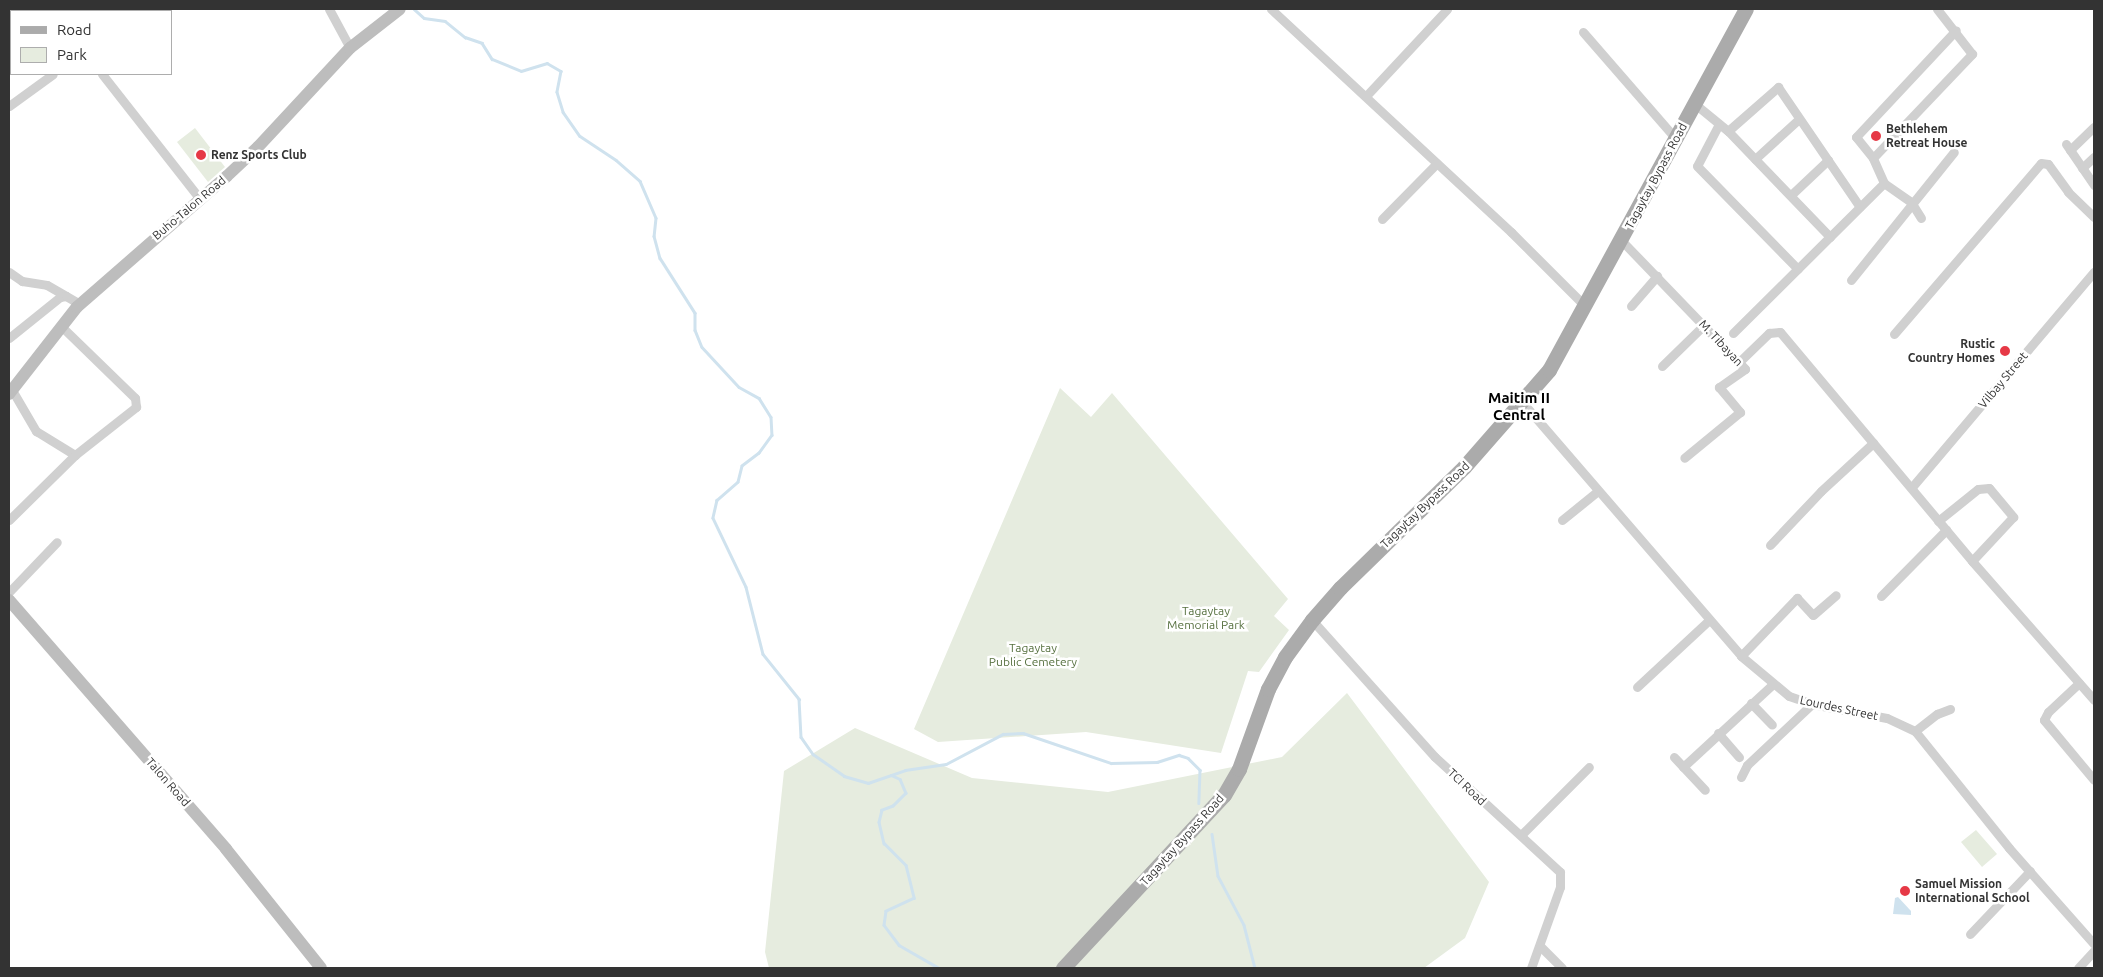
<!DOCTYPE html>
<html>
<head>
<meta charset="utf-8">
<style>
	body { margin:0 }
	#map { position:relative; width:2103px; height:977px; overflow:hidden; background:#fff; font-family:Ubuntu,sans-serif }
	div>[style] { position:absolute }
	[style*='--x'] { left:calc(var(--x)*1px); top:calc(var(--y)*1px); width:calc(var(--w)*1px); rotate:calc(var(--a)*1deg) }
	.green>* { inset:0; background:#e6ecdf }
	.water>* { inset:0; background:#cfe2ee }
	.stream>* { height:2.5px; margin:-1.25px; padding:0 1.25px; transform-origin:1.25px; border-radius:1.25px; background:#cfe2ee }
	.street>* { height:9px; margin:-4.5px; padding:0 4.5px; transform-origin:4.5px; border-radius:4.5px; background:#d0d0d0 }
	.secondary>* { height:12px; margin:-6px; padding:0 6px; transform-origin:6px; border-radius:6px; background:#bdbdbd }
	.primary>* { height:15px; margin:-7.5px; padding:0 7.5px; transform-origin:7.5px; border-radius:7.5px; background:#ababab }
	.dots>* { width:14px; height:14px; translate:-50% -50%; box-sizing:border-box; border:2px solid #fff; border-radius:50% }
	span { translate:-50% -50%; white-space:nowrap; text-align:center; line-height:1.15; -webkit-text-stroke:5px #fff; paint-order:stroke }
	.poi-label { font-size:12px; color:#333; font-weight:700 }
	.left { translate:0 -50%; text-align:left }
	.right { translate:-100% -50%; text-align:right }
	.street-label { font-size:12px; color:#333 }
	.park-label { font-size:12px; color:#56703f }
	.quarter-label { font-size:15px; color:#000; font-weight:700 }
	.frame { position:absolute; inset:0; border:10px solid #333; pointer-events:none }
	.legend { position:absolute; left:10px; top:10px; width:162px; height:65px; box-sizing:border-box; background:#fff; border:1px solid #adadad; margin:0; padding:6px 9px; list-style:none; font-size:15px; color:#333 }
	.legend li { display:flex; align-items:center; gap:10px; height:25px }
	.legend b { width:25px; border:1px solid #adadad }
</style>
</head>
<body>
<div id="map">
	<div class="green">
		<div style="clip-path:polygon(195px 128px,225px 167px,208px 182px,177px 142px)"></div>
		<div style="clip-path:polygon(1060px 388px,1091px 417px,1112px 393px,1288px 599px,1274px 616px,1289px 630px,1259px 672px,1248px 671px,1221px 753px,1086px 732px,938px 742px,914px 729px)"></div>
		<div style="clip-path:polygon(1347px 693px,1489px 882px,1465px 938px,1424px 968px,769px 968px,765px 952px,784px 771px,855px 728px,972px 778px,1108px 792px,1282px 757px)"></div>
		<div style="clip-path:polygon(1976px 830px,1997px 854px,1982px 867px,1961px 842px)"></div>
	</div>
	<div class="water">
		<div style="clip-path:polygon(1898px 897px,1911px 911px,1911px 915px,1893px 914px,1895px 898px)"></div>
	</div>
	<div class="stream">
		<div style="--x:414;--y:9;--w:13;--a:42"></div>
		<div style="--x:424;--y:18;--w:21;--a:8"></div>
		<div style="--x:445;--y:21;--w:26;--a:39"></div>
		<div style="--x:465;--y:37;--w:18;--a:19"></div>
		<div style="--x:482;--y:43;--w:19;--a:58"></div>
		<div style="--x:492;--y:59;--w:31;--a:22"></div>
		<div style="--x:521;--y:71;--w:27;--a:-17"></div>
		<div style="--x:547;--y:63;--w:16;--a:30"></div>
		<div style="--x:561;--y:71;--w:21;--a:101"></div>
		<div style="--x:557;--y:92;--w:21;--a:73"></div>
		<div style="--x:563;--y:112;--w:29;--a:55"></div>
		<div style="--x:580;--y:136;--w:43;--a:33.7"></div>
		<div style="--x:616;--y:160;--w:32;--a:41"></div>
		<div style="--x:640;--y:181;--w:40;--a:66.6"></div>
		<div style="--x:656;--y:218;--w:18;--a:96"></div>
		<div style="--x:654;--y:236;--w:23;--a:75"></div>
		<div style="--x:660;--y:258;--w:65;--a:57.5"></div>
		<div style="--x:695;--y:313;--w:17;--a:90"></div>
		<div style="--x:695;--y:330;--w:18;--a:68"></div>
		<div style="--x:702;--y:347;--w:54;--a:47.2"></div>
		<div style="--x:739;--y:387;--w:23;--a:29"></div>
		<div style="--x:759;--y:398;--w:22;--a:58"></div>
		<div style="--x:771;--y:417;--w:18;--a:87"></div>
		<div style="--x:772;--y:435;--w:22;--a:126"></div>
		<div style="--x:759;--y:453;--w:21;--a:143"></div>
		<div style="--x:742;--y:466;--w:16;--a:104"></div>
		<div style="--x:738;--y:482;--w:28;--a:139"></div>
		<div style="--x:717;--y:500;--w:18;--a:103"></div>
		<div style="--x:713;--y:518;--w:76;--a:64.4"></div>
		<div style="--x:746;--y:587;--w:69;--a:75.8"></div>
		<div style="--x:763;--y:654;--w:58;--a:51.3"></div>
		<div style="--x:799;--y:699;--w:38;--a:87"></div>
		<div style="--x:801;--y:737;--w:21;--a:55"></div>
		<div style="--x:813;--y:754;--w:38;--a:35"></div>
		<div style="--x:844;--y:776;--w:25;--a:16"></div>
		<div style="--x:868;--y:783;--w:39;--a:-19"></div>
		<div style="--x:905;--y:770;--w:41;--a:-8.3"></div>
		<div style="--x:946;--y:764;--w:64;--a:-27.8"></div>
		<div style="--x:1003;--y:734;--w:20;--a:-3"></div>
		<div style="--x:1023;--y:733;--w:93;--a:18.8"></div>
		<div style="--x:1111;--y:763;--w:46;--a:-1.2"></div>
		<div style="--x:1157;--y:762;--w:23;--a:-18"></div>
		<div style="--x:1179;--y:755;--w:9;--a:18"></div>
		<div style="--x:1188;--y:758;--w:17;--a:45"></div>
		<div style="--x:1200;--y:770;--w:33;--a:92"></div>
		<div style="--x:891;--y:775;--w:10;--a:24"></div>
		<div style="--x:900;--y:779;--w:15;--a:67"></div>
		<div style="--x:906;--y:793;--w:18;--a:135"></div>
		<div style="--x:893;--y:806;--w:12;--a:160"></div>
		<div style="--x:882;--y:810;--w:12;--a:104"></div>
		<div style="--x:879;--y:822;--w:22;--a:77"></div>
		<div style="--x:884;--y:843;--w:31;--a:45"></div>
		<div style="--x:906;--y:865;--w:34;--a:76"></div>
		<div style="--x:914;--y:898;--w:31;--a:155"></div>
		<div style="--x:886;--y:911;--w:14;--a:98"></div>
		<div style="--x:884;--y:925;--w:25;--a:53"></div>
		<div style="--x:899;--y:945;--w:46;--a:29.9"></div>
		<div style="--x:1212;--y:834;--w:42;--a:81.9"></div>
		<div style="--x:1218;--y:876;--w:55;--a:62"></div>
		<div style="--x:1244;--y:925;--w:44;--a:75.7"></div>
	</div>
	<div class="street">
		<div style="--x:39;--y:9;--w:3;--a:45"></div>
		<div style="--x:329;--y:9;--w:44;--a:61.7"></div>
		<div style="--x:1271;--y:9;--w:328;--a:42.9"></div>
		<div style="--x:1511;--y:232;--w:105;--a:45"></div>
		<div style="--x:100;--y:11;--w:4;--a:-27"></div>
		<div style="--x:1583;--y:32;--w:142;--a:49"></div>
		<div style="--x:102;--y:74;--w:159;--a:51.9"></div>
		<div style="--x:1366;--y:96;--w:119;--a:-47"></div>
		<div style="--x:1695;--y:104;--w:43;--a:39.3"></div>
		<div style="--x:1728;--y:131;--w:147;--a:46.1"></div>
		<div style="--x:9;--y:106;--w:54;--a:-36"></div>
		<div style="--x:1719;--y:124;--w:47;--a:117.6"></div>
		<div style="--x:1697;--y:166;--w:144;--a:45.6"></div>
		<div style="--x:1728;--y:131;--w:67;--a:-41.3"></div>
		<div style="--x:1778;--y:87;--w:145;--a:55.7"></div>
		<div style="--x:2066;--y:144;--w:50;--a:55.7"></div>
		<div style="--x:2070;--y:150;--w:33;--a:-44"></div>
		<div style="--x:1873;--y:158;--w:144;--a:-46.4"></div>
		<div style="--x:1972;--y:54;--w:57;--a:-127.9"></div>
		<div style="--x:1755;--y:159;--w:59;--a:-42.3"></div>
		<div style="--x:2082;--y:168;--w:16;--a:-43"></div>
		<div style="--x:1791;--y:195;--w:51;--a:-43.4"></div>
		<div style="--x:1921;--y:218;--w:19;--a:-122"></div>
		<div style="--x:1911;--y:202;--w:33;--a:-145"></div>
		<div style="--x:1884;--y:183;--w:27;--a:-114"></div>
		<div style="--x:1873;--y:158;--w:27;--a:-129"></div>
		<div style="--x:1856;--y:137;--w:146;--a:-46.9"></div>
		<div style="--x:1382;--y:219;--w:78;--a:-45.5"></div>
		<div style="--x:1621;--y:240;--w:179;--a:46.1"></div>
		<div style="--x:1745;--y:369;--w:32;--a:145"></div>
		<div style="--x:1719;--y:387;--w:33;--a:50"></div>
		<div style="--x:1740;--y:412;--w:72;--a:140.6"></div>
		<div style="--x:9;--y:272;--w:16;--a:35"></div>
		<div style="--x:22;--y:281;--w:25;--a:9"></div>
		<div style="--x:47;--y:285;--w:22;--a:30"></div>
		<div style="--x:1851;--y:280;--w:164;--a:-51.2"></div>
		<div style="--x:1631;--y:306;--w:40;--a:-49"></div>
		<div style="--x:1733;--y:333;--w:213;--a:-44.8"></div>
		<div style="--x:1894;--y:334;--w:225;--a:-49.3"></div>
		<div style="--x:2041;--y:163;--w:7;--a:8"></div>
		<div style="--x:2048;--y:164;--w:34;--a:54"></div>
		<div style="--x:2068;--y:192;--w:36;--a:44"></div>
		<div style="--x:9;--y:338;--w:65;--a:-38.8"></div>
		<div style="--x:60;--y:297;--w:6;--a:-9"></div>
		<div style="--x:66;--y:296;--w:16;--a:30"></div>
		<div style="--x:1739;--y:362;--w:42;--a:-44"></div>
		<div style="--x:1769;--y:333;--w:11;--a:-5"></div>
		<div style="--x:1780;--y:332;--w:299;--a:50"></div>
		<div style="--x:1972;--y:561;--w:185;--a:48.7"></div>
		<div style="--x:1662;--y:366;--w:59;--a:-44.3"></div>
		<div style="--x:12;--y:390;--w:48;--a:59.7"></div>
		<div style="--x:36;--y:431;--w:46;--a:31.6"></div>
		<div style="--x:75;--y:455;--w:78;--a:-38.2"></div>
		<div style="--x:136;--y:407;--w:9;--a:-96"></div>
		<div style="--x:135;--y:398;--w:102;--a:-135.8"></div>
		<div style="--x:1523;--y:403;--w:334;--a:49.2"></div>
		<div style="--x:1741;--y:656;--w:62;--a:39.8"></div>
		<div style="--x:1789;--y:696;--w:24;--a:19"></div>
		<div style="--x:1812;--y:704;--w:76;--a:10.6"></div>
		<div style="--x:1887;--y:718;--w:31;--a:25"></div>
		<div style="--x:1915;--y:731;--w:150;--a:51.2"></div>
		<div style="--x:2009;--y:848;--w:128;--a:48.5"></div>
		<div style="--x:1912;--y:487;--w:282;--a:-49.8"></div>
		<div style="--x:9;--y:520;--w:93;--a:-44.6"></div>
		<div style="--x:1562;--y:520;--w:46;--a:-38.9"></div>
		<div style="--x:1938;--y:521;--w:51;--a:-38.7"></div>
		<div style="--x:1978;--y:489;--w:11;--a:-5"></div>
		<div style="--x:1989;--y:488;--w:38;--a:50"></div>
		<div style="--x:2013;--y:517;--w:60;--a:133"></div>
		<div style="--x:1770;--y:545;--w:74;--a:-46.6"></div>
		<div style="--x:1821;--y:491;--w:71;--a:-42.7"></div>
		<div style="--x:9;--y:592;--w:69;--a:-46.2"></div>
		<div style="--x:1881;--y:596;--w:93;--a:-45.4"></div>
		<div style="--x:1312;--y:620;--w:184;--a:48.1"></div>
		<div style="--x:1435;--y:757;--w:170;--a:42.6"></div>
		<div style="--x:1560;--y:872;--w:15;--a:90"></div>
		<div style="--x:1560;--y:887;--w:86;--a:109.7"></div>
		<div style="--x:1741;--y:656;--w:81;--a:-46"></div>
		<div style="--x:1797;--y:598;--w:23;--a:47"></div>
		<div style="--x:1813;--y:615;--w:30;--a:-41"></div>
		<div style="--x:2079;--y:683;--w:42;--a:136.9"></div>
		<div style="--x:2048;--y:712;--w:9;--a:117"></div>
		<div style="--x:2044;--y:720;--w:78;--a:50.2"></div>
		<div style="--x:1637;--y:687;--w:97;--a:-42.9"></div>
		<div style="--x:1751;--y:703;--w:30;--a:46"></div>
		<div style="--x:1915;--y:731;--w:28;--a:-38"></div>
		<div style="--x:1937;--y:714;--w:14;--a:-21"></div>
		<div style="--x:1718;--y:733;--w:32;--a:49"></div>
		<div style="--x:1674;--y:757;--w:45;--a:46.8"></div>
		<div style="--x:1683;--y:767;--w:121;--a:-42.7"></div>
		<div style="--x:1741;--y:777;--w:13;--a:-63"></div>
		<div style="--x:1747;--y:765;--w:89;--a:-43.2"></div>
		<div style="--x:1521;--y:835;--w:96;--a:-45"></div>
		<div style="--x:1970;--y:934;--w:87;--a:-46.4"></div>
		<div style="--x:1540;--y:946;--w:31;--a:45"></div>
		<div style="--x:2078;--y:968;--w:23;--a:-47"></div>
	</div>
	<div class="secondary">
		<div style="--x:9;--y:394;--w:110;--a:-52"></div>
		<div style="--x:77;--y:307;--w:198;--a:-41.1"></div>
		<div style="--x:226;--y:177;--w:44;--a:-43.2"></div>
		<div style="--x:258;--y:147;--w:135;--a:-47.1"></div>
		<div style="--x:350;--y:48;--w:63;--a:-38"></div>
		<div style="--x:9;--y:600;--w:330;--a:48.9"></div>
		<div style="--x:226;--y:849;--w:152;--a:51.4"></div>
	</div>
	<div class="primary">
		<div style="--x:1063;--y:968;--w:236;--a:-47.1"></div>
		<div style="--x:1224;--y:795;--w:30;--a:-60"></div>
		<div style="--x:1239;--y:769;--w:85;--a:-70.1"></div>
		<div style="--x:1268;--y:689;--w:36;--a:-62"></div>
		<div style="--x:1285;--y:657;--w:46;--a:-53.9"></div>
		<div style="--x:1312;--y:620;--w:43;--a:-48.8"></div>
		<div style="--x:1340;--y:588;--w:173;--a:-44.3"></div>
		<div style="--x:1464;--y:467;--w:129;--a:-48.8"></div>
		<div style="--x:1549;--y:370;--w:411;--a:-61.4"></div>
	</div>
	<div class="dots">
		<div style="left:1876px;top:136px;background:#e63946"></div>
		<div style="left:201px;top:155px;background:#e63946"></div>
		<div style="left:2005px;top:351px;background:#e63946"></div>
		<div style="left:1905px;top:891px;background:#e63946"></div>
	</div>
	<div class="poi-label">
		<span class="left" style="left:1886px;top:136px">Bethlehem<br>Retreat House</span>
		<span class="left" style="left:211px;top:155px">Renz Sports Club</span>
		<span class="right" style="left:1995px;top:351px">Rustic<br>Country Homes</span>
		<span class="left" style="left:1915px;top:891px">Samuel Mission<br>International School</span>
	</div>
	<div class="street-label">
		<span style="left:1656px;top:176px;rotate:-62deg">Tagaytay Bypass Road</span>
		<span style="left:189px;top:208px;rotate:-40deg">Buho-Talon Road</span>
		<span style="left:1721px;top:343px;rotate:47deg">M. Tibayan</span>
		<span style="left:2003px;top:380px;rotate:-50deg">Vilbay Street</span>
		<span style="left:1425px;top:505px;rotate:-44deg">Tagaytay Bypass Road</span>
		<span style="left:1839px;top:708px;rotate:12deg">Lourdes Street</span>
		<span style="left:168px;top:782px;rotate:49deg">Talon Road</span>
		<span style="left:1467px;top:787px;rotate:43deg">TCI Road</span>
		<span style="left:1182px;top:840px;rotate:-48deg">Tagaytay Bypass Road</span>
	</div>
	<div class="park-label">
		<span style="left:1206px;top:618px">Tagaytay<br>Memorial Park</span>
		<span style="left:1033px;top:655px">Tagaytay<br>Public Cemetery</span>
	</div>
	<div class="quarter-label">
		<span style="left:1519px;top:406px">Maitim II<br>Central</span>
	</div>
	<div class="frame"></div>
	<ul class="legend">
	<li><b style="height:6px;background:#ababab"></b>Road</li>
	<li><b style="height:14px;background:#e6ecdf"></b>Park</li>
	</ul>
</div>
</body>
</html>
